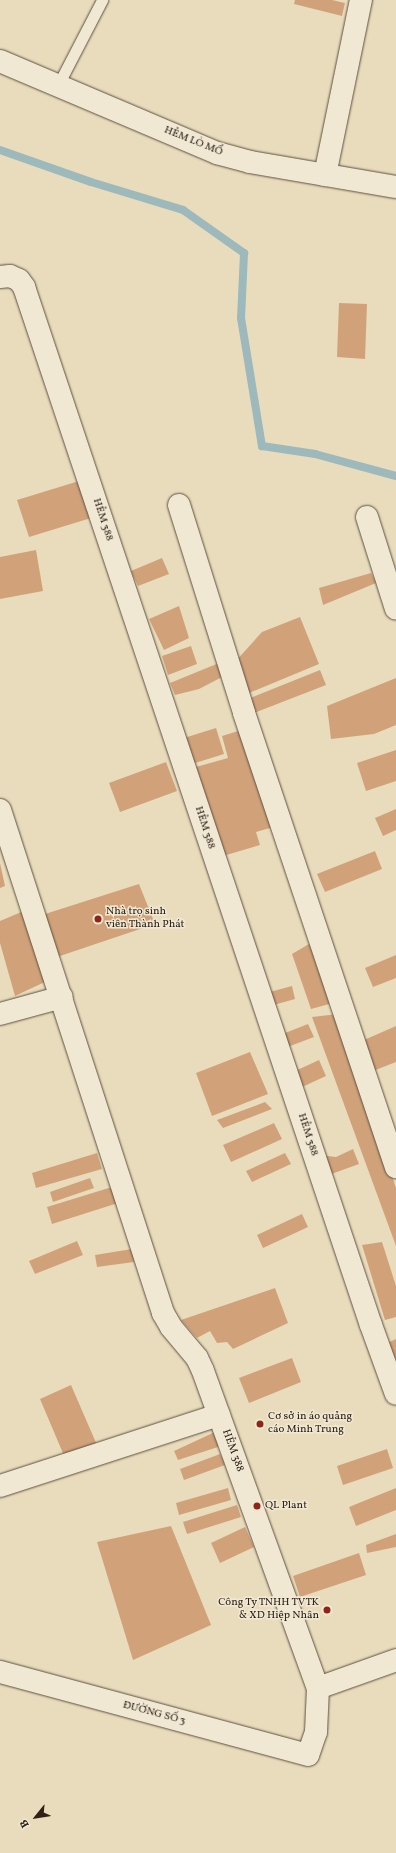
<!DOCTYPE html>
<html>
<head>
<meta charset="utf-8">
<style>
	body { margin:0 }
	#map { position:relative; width:396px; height:1853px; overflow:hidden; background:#e9dcbc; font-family:Vollkorn,serif }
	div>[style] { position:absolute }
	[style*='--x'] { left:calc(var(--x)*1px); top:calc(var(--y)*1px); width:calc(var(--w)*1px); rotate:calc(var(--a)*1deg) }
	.stream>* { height:8px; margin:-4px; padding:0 4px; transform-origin:4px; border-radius:4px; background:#9db9bc }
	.building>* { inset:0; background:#d1a27a }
	.roads { filter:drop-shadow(0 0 1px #5c5041) drop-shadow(0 0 1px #5c5041) }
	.service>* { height:11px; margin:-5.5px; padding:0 5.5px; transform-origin:5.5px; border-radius:5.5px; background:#f1e8d3 }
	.minor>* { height:22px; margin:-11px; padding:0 11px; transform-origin:11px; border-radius:11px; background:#f1e8d3 }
	.dots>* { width:11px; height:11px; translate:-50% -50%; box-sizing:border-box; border:2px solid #f1e8d3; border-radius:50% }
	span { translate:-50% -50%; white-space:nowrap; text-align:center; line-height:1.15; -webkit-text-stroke:3px #f1e8d3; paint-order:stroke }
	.street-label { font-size:11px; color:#2d2118 }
	.poi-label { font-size:11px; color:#2d2118 }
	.left { translate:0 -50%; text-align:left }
	.right { translate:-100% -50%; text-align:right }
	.north { position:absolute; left:16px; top:1797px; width:40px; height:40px; -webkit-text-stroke:3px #f1e8d3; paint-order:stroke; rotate:240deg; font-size:11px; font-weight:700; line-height:16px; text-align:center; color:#2d2118 }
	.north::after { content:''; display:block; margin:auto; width:14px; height:18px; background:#2d2118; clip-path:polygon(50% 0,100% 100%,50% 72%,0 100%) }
</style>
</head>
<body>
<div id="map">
	<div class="stream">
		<div style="--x:0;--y:150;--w:96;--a:19.4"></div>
		<div style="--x:91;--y:182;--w:96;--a:16.9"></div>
		<div style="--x:183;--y:210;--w:75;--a:35.2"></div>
		<div style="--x:244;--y:253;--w:65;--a:92.6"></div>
		<div style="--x:241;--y:318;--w:130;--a:80.7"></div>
		<div style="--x:262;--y:446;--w:54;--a:8.6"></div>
		<div style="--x:315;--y:454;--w:84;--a:15.2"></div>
	</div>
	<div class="building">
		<div style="clip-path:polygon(295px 0,332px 0,345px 3px,342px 16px,294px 4px)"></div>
		<div style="clip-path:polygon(339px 303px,367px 304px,365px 359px,337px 357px)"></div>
		<div style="clip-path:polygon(79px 481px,91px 518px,29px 537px,17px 500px)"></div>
		<div style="clip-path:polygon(36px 550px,43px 591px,0 599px,0 557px)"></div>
		<div style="clip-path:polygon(162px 558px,169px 574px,138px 586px,131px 571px)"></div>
		<div style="clip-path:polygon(371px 573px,376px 583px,323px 605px,319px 588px)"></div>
		<div style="clip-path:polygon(179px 606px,189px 638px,164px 650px,149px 619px)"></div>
		<div style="clip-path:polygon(300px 617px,319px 664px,249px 693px,234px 663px,262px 632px)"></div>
		<div style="clip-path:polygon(191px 646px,197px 664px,168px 675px,162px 656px)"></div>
		<div style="clip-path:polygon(219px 663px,224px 676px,199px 689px,175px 695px,170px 683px)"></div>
		<div style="clip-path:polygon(320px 670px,326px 685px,254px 713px,248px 699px)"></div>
		<div style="clip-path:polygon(396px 678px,396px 725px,374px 734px,331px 739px,327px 706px)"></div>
		<div style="clip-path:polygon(216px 728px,224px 754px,192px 764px,184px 738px)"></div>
		<div style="clip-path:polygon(248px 728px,277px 826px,256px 832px,260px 845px,223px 856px,196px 767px,228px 758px,222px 736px)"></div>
		<div style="clip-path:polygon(396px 750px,396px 781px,366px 791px,357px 763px)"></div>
		<div style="clip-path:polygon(166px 762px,177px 791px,120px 812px,109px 783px)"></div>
		<div style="clip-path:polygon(396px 809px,396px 830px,383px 836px,375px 818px)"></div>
		<div style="clip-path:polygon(375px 851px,382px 869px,325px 892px,317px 874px)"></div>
		<div style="clip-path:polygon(0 863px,5px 886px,0 888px)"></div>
		<div style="clip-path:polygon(139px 884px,155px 924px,57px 957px,42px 915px)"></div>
		<div style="clip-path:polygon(26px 910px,49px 980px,15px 996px,0 943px,0 921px)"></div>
		<div style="clip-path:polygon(309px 944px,333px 1003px,311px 1009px,292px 954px)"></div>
		<div style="clip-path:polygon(396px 955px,396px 978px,373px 987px,365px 968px)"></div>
		<div style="clip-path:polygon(292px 986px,295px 999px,270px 1006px,266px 993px)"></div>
		<div style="clip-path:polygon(338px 1014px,396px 1188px,396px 1246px,312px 1017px)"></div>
		<div style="clip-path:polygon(308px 1024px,314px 1037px,285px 1048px,280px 1035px)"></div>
		<div style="clip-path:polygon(396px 1026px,396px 1062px,373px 1071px,368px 1057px,371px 1056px,364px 1040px)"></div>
		<div style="clip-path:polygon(250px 1052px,268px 1094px,212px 1116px,196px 1073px)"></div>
		<div style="clip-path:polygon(319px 1060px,326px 1076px,300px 1088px,293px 1072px)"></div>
		<div style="clip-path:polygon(265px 1102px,272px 1109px,223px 1128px,217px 1120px)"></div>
		<div style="clip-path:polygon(274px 1123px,282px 1139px,231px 1162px,223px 1145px)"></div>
		<div style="clip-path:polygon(353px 1149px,359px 1164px,326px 1176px,319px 1155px,336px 1157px)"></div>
		<div style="clip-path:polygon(97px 1153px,102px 1169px,36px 1188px,32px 1173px)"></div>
		<div style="clip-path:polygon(285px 1153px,291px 1164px,252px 1182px,246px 1171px)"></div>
		<div style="clip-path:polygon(90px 1178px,94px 1188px,53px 1202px,50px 1192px)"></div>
		<div style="clip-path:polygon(112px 1187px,118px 1203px,52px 1224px,47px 1207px)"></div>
		<div style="clip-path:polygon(302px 1214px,308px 1227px,263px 1248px,257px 1235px)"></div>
		<div style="clip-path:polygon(77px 1241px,83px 1255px,35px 1274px,29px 1261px)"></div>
		<div style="clip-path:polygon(382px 1242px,396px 1286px,396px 1317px,385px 1320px,362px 1245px)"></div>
		<div style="clip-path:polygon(132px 1249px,134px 1262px,97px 1267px,95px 1255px)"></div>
		<div style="clip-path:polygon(275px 1288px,288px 1323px,233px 1349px,227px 1342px,217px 1343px,210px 1331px,197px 1338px,181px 1320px)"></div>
		<div style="clip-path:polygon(396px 1339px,396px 1370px,385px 1344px)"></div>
		<div style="clip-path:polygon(292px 1358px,301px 1382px,249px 1403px,239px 1378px)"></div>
		<div style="clip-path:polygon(71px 1385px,97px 1445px,65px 1458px,40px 1399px)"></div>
		<div style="clip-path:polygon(215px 1432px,221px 1446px,178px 1460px,174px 1451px)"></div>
		<div style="clip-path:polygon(387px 1449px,393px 1468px,343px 1485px,337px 1466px)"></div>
		<div style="clip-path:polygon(220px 1454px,225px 1465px,184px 1480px,180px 1469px)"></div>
		<div style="clip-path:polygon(228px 1488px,231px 1500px,179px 1515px,176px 1503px)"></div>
		<div style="clip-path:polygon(396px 1488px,396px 1510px,356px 1526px,349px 1507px)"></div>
		<div style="clip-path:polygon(237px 1505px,241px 1517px,187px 1534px,183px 1522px)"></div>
		<div style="clip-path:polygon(171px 1526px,211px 1625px,133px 1660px,97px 1542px)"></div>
		<div style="clip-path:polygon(245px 1527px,254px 1547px,220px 1563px,211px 1543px)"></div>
		<div style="clip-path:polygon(396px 1534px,396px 1547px,367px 1553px,366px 1545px)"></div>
		<div style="clip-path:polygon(359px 1553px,366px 1575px,300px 1597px,293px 1576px)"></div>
	</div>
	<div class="roads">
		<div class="service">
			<div style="--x:58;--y:85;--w:96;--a:-62.6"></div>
		</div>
		<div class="minor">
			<div style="--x:0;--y:61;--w:236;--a:23"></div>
			<div style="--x:217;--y:153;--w:34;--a:15"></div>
			<div style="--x:250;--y:162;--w:148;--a:9.7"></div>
			<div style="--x:325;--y:175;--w:179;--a:-78.4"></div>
			<div style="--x:0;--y:277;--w:10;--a:-6"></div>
			<div style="--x:10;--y:276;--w:10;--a:24"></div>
			<div style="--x:19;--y:280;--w:9;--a:54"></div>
			<div style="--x:24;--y:287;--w:1094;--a:71.52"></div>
			<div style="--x:371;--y:1325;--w:73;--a:70.1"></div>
			<div style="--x:179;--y:505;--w:218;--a:72.6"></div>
			<div style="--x:244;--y:713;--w:479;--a:71.5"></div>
			<div style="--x:367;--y:517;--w:96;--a:72.5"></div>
			<div style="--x:0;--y:810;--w:529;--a:72.04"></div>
			<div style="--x:163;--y:1313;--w:16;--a:60"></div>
			<div style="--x:171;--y:1327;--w:40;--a:50"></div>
			<div style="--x:197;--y:1358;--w:14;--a:65"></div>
			<div style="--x:203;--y:1371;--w:337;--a:70.1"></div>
			<div style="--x:318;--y:1688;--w:44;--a:92.6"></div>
			<div style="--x:316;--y:1732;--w:24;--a:109"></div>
			<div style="--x:308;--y:1755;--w:319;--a:-164.9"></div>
			<div style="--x:0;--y:1014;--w:64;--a:-15.3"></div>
			<div style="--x:0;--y:1486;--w:230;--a:-18"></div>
			<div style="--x:318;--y:1688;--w:83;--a:-19.7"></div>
		</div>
	</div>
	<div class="dots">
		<div style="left:98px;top:919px;background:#8f2418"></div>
		<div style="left:260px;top:1424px;background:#8f2418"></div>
		<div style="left:257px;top:1506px;background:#8f2418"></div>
		<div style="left:327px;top:1610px;background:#8f2418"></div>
	</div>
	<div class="street-label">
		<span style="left:193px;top:142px;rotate:22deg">HẺM LÒ MỔ</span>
		<span style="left:102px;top:520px;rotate:72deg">HẺM 388</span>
		<span style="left:204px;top:828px;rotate:72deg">HẺM 388</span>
		<span style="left:307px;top:1135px;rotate:72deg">HẺM 388</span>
		<span style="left:232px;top:1451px;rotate:70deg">HẺM 388</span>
		<span style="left:154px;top:1714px;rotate:15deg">ĐƯỜNG SỐ 3</span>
	</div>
	<div class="poi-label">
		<span class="left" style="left:106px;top:919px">Nhà trọ sinh<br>viên Thành Phát</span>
		<span class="left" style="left:268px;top:1424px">Cơ sở in áo quảng<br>cáo Minh Trung</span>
		<span class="left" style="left:265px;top:1506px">QL Plant</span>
		<span class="right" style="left:319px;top:1610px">Công Ty TNHH TVTK<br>&amp; XD Hiệp Nhân</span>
	</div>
	<div class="north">B</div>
</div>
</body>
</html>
